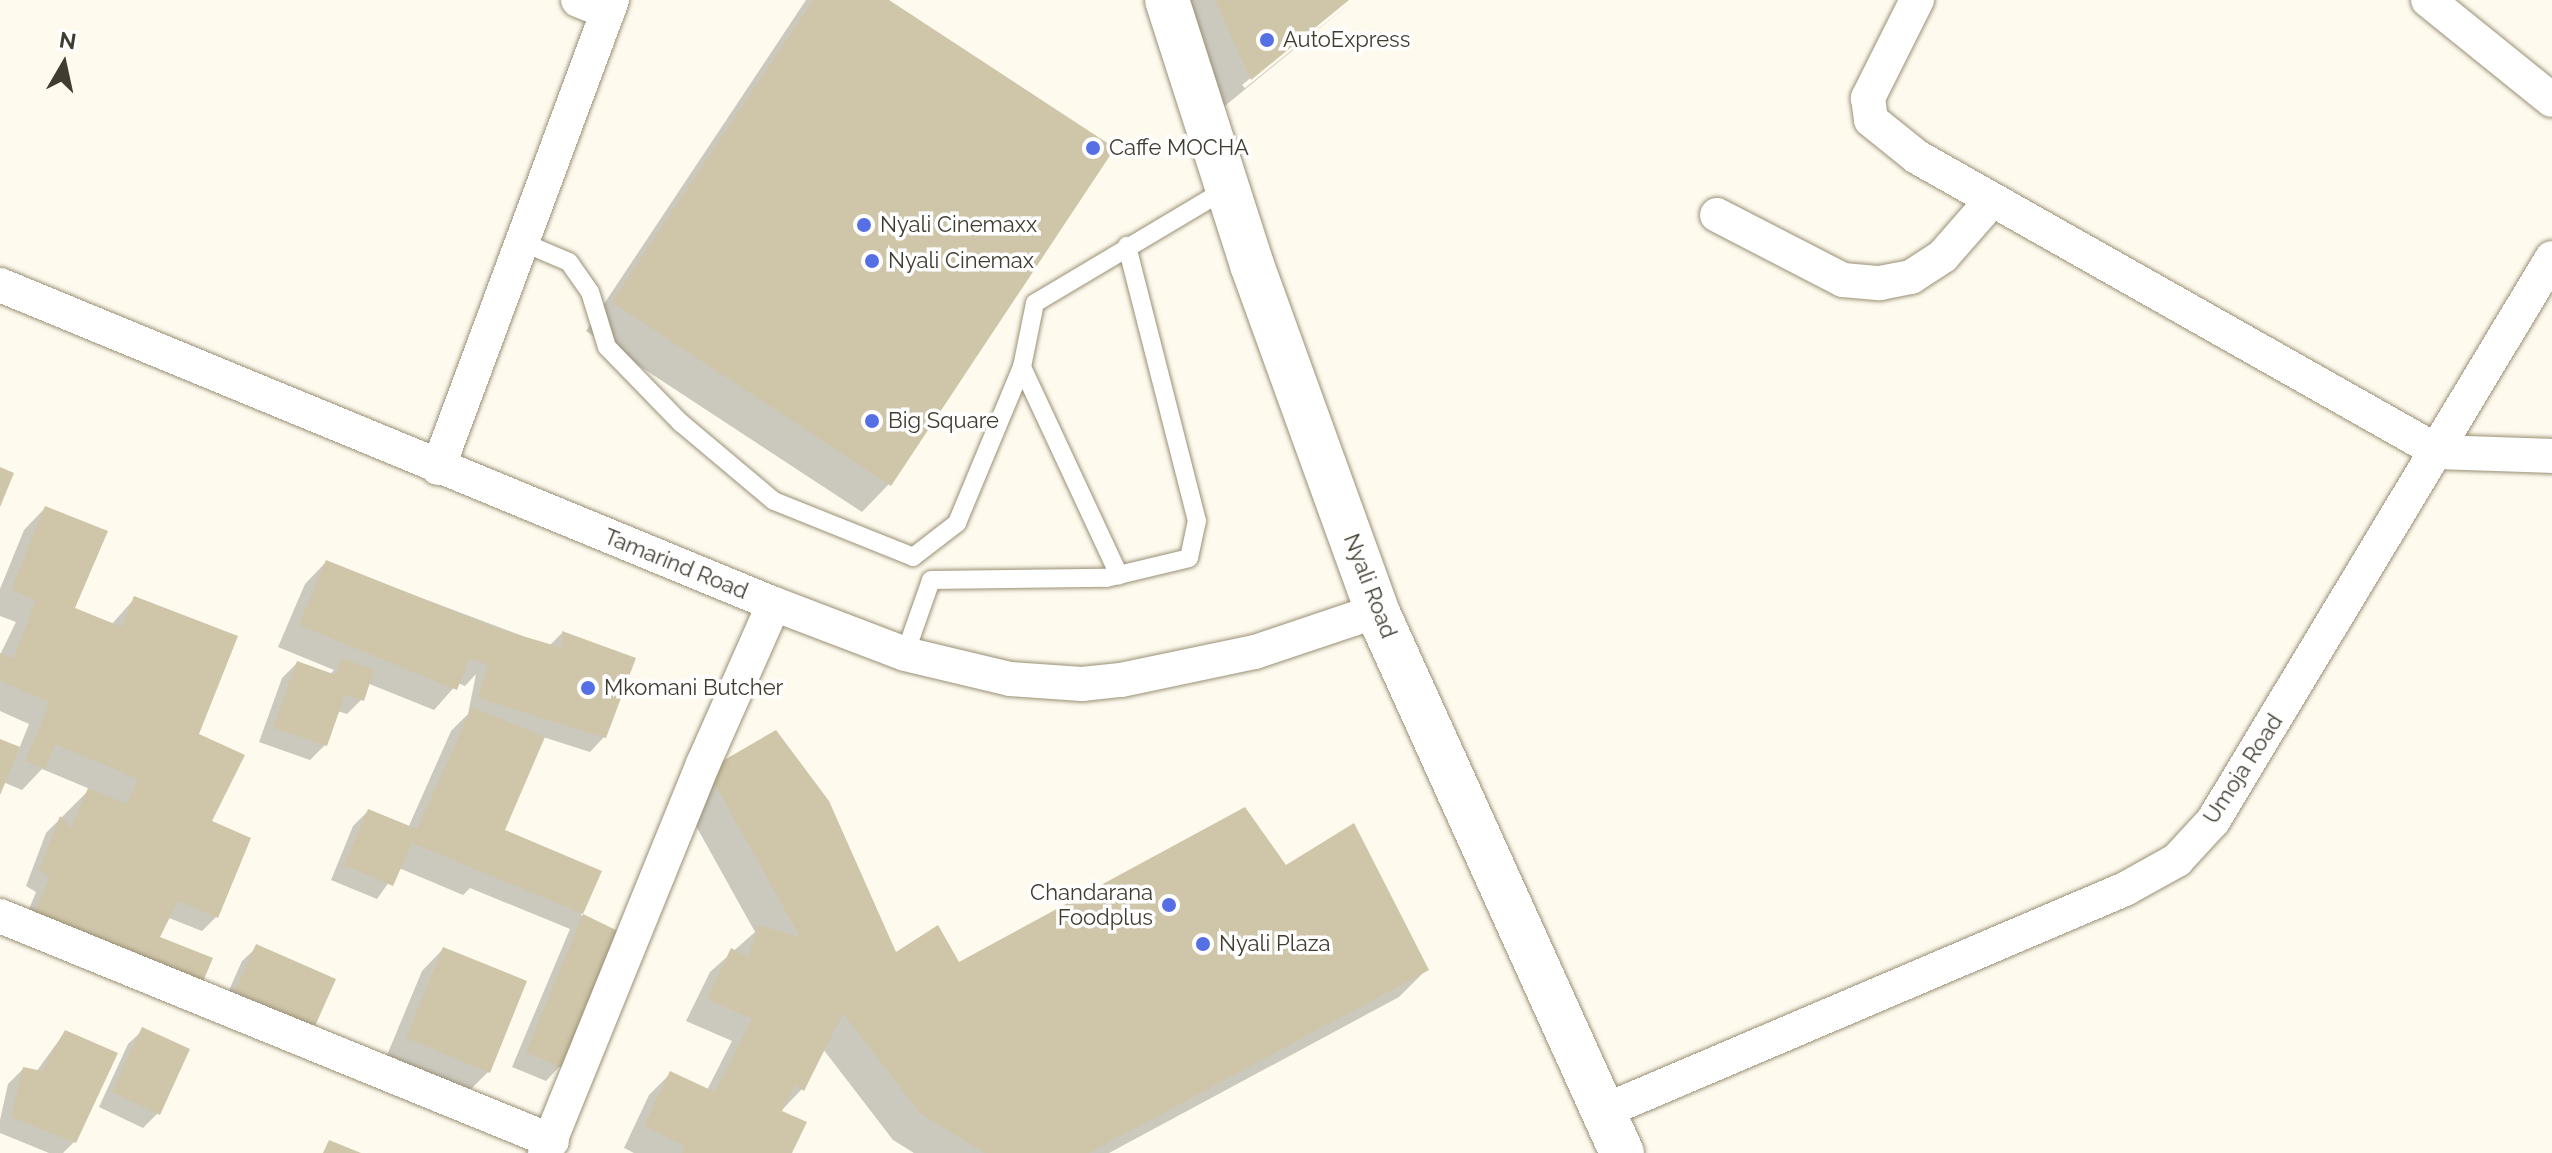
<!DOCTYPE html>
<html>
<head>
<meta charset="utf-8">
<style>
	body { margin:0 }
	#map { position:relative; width:2552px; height:1153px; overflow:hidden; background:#fefaee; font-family:Raleway,sans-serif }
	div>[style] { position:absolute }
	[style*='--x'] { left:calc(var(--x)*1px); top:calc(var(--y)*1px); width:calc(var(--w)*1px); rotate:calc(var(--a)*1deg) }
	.shadow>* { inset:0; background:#0003 }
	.building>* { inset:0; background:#cfc5a9 }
	.roads { filter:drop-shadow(0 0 2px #999075) drop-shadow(0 0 2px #999075) }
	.lane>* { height:18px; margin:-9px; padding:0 9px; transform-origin:9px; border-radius:9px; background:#fff }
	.street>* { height:34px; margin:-17px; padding:0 17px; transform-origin:17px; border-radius:17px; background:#fff }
	.secondary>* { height:44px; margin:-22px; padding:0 22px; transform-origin:22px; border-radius:22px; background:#fff }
	.dots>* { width:22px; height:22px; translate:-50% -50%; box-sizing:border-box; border:4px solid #fff; border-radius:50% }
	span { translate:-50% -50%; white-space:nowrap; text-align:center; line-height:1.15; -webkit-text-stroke:7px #fff; paint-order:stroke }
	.poi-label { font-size:22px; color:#403c30 }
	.left { translate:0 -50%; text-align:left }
	.right { translate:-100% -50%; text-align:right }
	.street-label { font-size:22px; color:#403c30 }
	.north { position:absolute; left:24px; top:24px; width:80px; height:80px; -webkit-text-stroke:6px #fff; paint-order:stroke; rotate:9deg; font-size:22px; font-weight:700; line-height:32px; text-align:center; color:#403c30 }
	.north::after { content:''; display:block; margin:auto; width:28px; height:36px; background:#403c30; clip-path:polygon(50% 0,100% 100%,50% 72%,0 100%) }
</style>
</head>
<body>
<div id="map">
	<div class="shadow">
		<div style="clip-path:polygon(806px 0,886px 0,889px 484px,862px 512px,586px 331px)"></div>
		<div style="clip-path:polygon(1164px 0,1346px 0,1242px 85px,1245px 88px,1354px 0,1215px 114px)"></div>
		<div style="clip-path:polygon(45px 508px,73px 609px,111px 625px,135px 598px,196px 735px,210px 820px,216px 917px,202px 931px,169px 918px,19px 934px,36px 892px,26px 886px,46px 833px,90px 789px,42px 769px,22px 790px,3px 782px,0 790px,0 741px,19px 749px,29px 724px,0 711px,0 655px,16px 622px,0 616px,0 589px,24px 530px)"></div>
		<div style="clip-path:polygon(326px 562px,549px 646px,562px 633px,604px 737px,590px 752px,543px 737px,503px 831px,599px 872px,581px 915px,617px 933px,560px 1066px,546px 1081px,512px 1067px,570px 929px,470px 888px,463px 895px,399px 868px,377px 899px,331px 880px,353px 826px,368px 811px,408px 828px,451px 731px,468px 714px,476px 674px,465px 686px,458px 683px,434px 710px,367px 683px,362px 699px,347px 714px,337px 711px,325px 745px,310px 760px,259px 742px,282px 678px,297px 663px,329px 675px,334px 670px,278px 647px,305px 584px)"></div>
		<div style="clip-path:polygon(708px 772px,895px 955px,958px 964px,1286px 868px,1427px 969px,1399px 997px,1109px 1153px,914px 1153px,893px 1140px,823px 1049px,802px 1089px,780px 1112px,790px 1153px,634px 1153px,624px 1148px,649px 1095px,671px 1073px,707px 1090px,732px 1041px,686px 1021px,710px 972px,755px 932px,681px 799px)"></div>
		<div style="clip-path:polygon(257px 947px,313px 1025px,298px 1040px,222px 1006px,242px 961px)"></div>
		<div style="clip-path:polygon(443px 949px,488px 1072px,467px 1093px,385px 1060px,422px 971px)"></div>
		<div style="clip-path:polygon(143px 1030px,158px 1113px,143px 1128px,99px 1107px,128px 1044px)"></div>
		<div style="clip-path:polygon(65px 1032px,115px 1054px,74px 1142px,63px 1153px,49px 1153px,0 1133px,0 1120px,8px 1084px,23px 1069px,36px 1072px)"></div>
	</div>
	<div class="building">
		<div style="clip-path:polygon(813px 0,889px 0,1115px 148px,891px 486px,612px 302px)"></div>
		<div style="clip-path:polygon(1215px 0,1349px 0,1251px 80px)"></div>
		<div style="clip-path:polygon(0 467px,14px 473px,0 507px)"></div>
		<div style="clip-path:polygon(45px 506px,108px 531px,75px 608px,122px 627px,134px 596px,238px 636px,199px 734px,245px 755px,212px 821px,251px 838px,218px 918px,178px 901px,160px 937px,213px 958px,201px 986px,32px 919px,50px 877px,39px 870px,60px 816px,71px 828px,88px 788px,127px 804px,138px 779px,55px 744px,45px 769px,25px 761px,50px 702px,0 681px,0 653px,13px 659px,36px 600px,11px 590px)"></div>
		<div style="clip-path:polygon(326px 560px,499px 629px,563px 648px,562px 631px,636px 658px,606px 738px,478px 698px,488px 665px,470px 658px,457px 690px,299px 625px)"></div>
		<div style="clip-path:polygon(342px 658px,374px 670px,364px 701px,345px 695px,327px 746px,273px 728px,297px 661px,336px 675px)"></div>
		<div style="clip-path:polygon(472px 707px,545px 737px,505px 830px,602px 871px,583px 914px,412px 843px,393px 886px,344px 865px,368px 809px,417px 829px)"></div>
		<div style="clip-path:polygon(776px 730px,829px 801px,896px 952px,938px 925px,959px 962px,1245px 807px,1286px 865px,1354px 823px,1429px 970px,1089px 1153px,984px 1153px,920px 1113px,843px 1013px,804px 1091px,795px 1085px,782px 1111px,807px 1122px,792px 1153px,682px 1153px,685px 1146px,644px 1126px,670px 1071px,715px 1092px,752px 1019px,707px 999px,731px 948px,748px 957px,759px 925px,800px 937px,707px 770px)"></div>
		<div style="clip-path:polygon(0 739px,20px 747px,0 795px)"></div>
		<div style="clip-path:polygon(583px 914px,620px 932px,562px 1068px,526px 1052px)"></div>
		<div style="clip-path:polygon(256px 944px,336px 979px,315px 1026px,235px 991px)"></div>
		<div style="clip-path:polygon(443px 947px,527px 981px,490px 1073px,406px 1038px)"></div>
		<div style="clip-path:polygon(142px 1027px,190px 1049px,160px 1115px,112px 1092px)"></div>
		<div style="clip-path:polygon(65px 1030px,118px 1053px,76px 1143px,11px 1117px,23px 1067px,42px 1071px)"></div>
		<div style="clip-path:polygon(329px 1140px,361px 1153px,323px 1153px)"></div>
	</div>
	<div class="roads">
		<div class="lane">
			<div style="--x:522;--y:242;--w:51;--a:23.1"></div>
			<div style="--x:569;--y:262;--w:37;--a:55"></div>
			<div style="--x:590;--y:292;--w:58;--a:72.8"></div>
			<div style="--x:607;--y:347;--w:106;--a:45.8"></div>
			<div style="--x:681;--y:423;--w:121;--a:40"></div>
			<div style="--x:774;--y:501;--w:150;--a:21.9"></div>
			<div style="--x:913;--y:557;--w:56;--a:-37.7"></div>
			<div style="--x:957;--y:523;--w:169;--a:-67.4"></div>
			<div style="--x:1022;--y:367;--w:65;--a:-78.5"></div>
			<div style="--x:1035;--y:303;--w:225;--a:-30.8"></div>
			<div style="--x:1022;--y:367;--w:230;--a:65"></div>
			<div style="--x:905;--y:654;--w:78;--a:-70.6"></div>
			<div style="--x:931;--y:580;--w:175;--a:-0.7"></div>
			<div style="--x:1106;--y:578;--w:85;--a:-13.5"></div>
			<div style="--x:1189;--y:558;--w:38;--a:-78"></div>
			<div style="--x:1197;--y:521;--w:284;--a:-104.3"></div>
		</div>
		<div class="street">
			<div style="--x:578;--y:0;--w:32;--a:22"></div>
			<div style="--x:1917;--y:0;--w:110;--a:116.6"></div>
			<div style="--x:1868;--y:98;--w:22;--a:82"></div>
			<div style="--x:1871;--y:120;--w:59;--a:38.8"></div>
			<div style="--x:1917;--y:157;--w:600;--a:29.47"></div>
			<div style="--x:2439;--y:452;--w:113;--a:2"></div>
			<div style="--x:2428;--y:0;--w:159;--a:38.9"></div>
			<div style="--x:1717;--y:215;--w:142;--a:27.3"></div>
			<div style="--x:1843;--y:280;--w:37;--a:5"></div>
			<div style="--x:1880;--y:283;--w:32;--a:-11"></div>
			<div style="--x:1911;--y:277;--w:38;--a:-33"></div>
			<div style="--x:1943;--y:256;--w:74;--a:-48.8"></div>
			<div style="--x:0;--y:285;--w:837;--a:22.4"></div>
			<div style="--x:774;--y:604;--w:140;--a:20.9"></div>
			<div style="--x:905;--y:654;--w:108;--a:13.4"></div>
			<div style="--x:1010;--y:679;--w:72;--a:4"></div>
			<div style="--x:1082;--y:684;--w:39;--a:-6"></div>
			<div style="--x:1121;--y:680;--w:137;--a:-11.8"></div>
			<div style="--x:1255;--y:652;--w:129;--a:-18.6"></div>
			<div style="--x:438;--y:468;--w:499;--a:-69.6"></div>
			<div style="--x:0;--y:916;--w:596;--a:22.18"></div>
			<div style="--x:1602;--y:1112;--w:569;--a:-23.09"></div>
			<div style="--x:2125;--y:889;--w:60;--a:-29.1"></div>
			<div style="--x:2177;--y:860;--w:53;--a:-47.3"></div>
			<div style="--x:2213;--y:821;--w:657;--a:-58.95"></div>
			<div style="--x:545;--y:1153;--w:420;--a:-67.9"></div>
			<div style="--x:703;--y:764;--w:175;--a:-66.1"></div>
		</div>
		<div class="secondary">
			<div style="--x:1167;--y:0;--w:278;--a:72.2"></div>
			<div style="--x:1252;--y:265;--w:368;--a:70.1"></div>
			<div style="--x:1377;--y:611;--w:595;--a:65.68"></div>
		</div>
	</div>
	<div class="dots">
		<div style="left:1267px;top:40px;background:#576fe5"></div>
		<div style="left:1093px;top:148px;background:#576fe5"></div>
		<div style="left:864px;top:225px;background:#576fe5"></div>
		<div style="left:872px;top:261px;background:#576fe5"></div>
		<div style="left:872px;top:421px;background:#576fe5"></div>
		<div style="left:588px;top:688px;background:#576fe5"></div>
		<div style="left:1169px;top:905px;background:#576fe5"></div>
		<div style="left:1203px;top:944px;background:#576fe5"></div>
	</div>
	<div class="poi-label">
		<span class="left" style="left:1283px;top:40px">AutoExpress</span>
		<span class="left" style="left:1109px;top:148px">Caffe MOCHA</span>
		<span class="left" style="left:880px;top:225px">Nyali Cinemaxx</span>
		<span class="left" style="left:888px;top:261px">Nyali Cinemax</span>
		<span class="left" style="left:888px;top:421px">Big Square</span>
		<span class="left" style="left:604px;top:688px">Mkomani Butcher</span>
		<span class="right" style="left:1153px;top:905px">Chandarana<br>Foodplus</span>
		<span class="left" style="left:1219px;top:944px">Nyali Plaza</span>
	</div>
	<div class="street-label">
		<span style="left:676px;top:564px;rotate:22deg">Tamarind Road</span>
		<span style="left:1370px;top:586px;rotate:69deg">Nyali Road</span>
		<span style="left:2243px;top:769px;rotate:-57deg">Umoja Road</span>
	</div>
	<div class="north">N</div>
</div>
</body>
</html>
